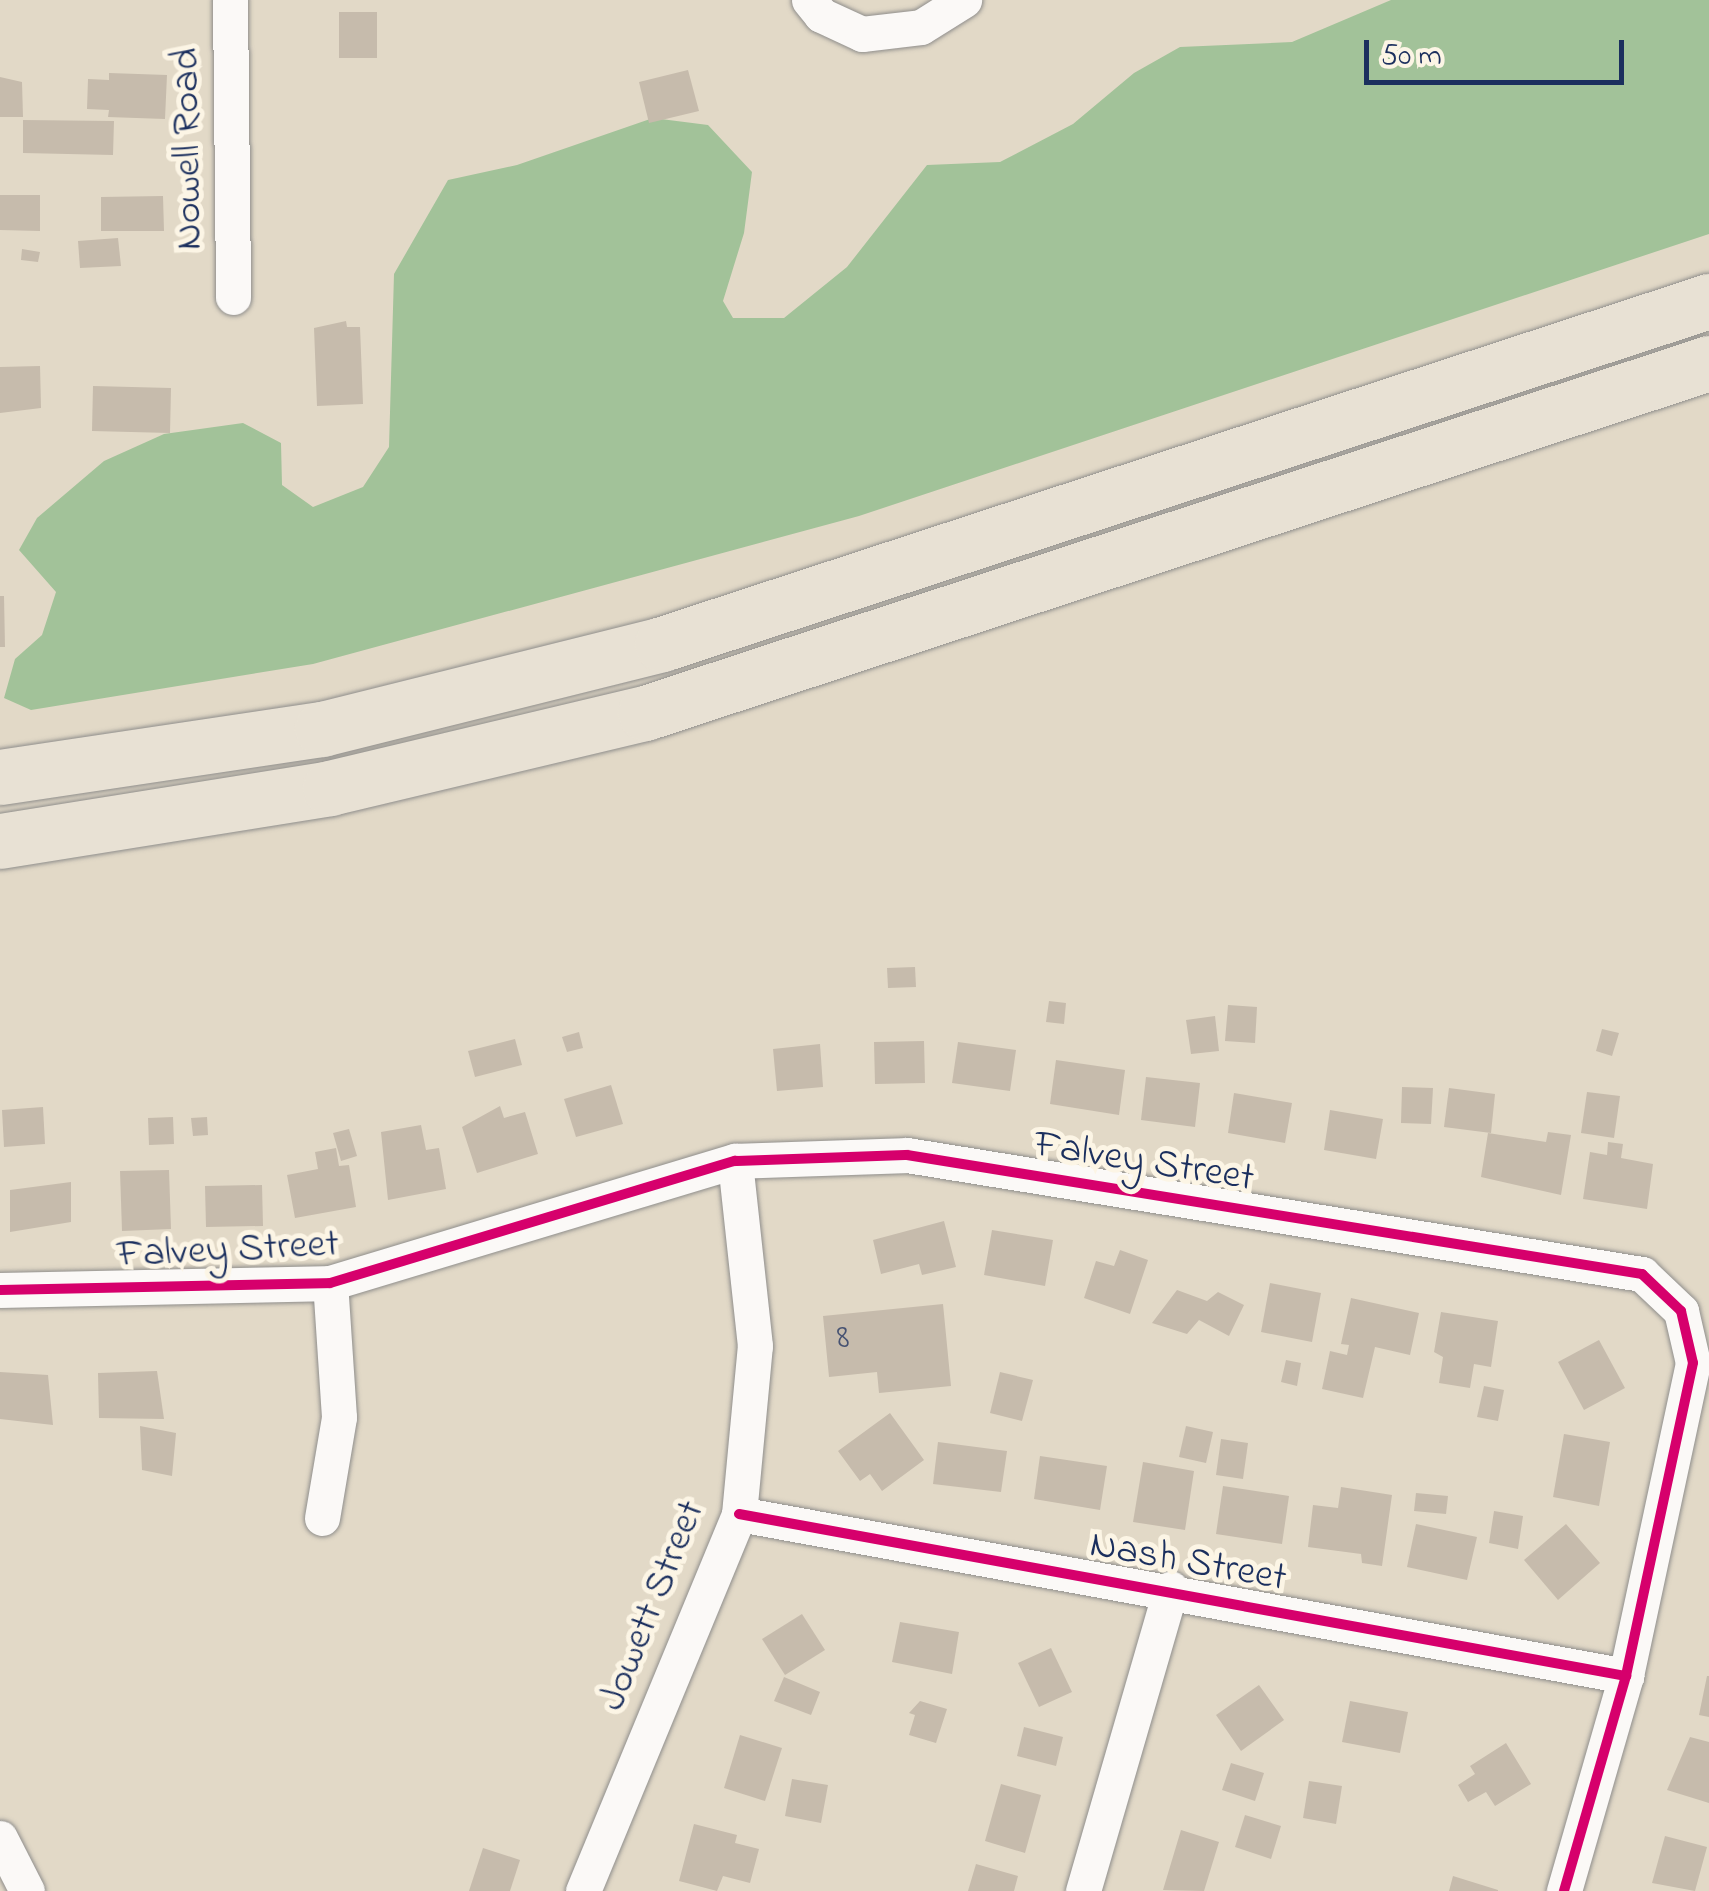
<!DOCTYPE html>
<html>
<head>
<meta charset="utf-8">
<style>
	body { margin:0 }
	#map { position:relative; width:1709px; height:1891px; overflow:hidden; background:#e2d9c7; font-family:"Indie Flower",sans-serif }
	div>[style] { position:absolute }
	[style*='--x'] { left:calc(var(--x)*1px); top:calc(var(--y)*1px); width:calc(var(--w)*1px); rotate:calc(var(--a)*1deg) }
	.forest>* { inset:0; background:#a2c299 }
	.building>* { inset:0; background:#c6bbac }
	.roads { filter:drop-shadow(0 0 2px #8f8e8c) drop-shadow(0 0 2px #8f8e8c) }
	.minor>* { height:35px; margin:-17.5px; padding:0 17.5px; transform-origin:17.5px; border-radius:17.5px; background:#fbf9f7 }
	.motorway>* { height:55px; margin:-27.5px; padding:0 27.5px; transform-origin:27.5px; border-radius:27.5px; background:#e8e1d4 }
	.cycleway>* { height:10px; margin:-5px; padding:0 5px; transform-origin:5px; border-radius:5px; background:#d6006c }
	span { translate:-50% -50%; white-space:nowrap; text-align:center; line-height:1.15; -webkit-text-stroke:10px #fcf5e5; paint-order:stroke }
	.number-label { font-size:35px; color:#465272 }
	.number-label span { -webkit-text-stroke-width:0 }
	.street-label { font-size:40px; color:#1b2f5e }
	.scale { position:absolute; left:1364px; top:40px; width:260px; height:45px; box-sizing:border-box; border:5px solid #1b2f5e; border-top:0; padding-left:12px; font-size:30px; line-height:35px; white-space:nowrap; color:#1b2f5e; -webkit-text-stroke:8px #fcf5e5; paint-order:stroke }
</style>
</head>
<body>
<div id="map">
	<div class="forest">
		<div style="clip-path:polygon(1391px 0,1709px 0,1709px 234px,859px 516px,313px 664px,31px 710px,4px 698px,15px 659px,42px 635px,56px 592px,19px 550px,37px 518px,104px 461px,164px 434px,243px 423px,281px 443px,282px 485px,313px 507px,363px 487px,389px 447px,394px 274px,448px 180px,517px 165px,653px 118px,708px 125px,752px 172px,744px 233px,723px 301px,733px 318px,784px 318px,847px 267px,927px 165px,1000px 162px,1073px 124px,1134px 73px,1180px 47px,1292px 42px)"></div>
	</div>
	<div class="building">
		<div style="clip-path:polygon(339px 12px,377px 12px,377px 58px,339px 58px)"></div>
		<div style="clip-path:polygon(688px 70px,699px 111px,649px 123px,639px 82px)"></div>
		<div style="clip-path:polygon(109px 73px,167px 75px,165px 119px,108px 117px,109px 110px,87px 109px,88px 79px,109px 80px)"></div>
		<div style="clip-path:polygon(0 77px,22px 82px,23px 117px,0 117px)"></div>
		<div style="clip-path:polygon(23px 120px,114px 121px,113px 155px,23px 153px)"></div>
		<div style="clip-path:polygon(0 195px,40px 195px,40px 231px,0 230px)"></div>
		<div style="clip-path:polygon(163px 196px,164px 231px,101px 231px,101px 197px)"></div>
		<div style="clip-path:polygon(118px 238px,121px 266px,80px 268px,78px 241px)"></div>
		<div style="clip-path:polygon(22px 249px,40px 252px,38px 262px,21px 260px)"></div>
		<div style="clip-path:polygon(346px 321px,347px 327px,360px 327px,363px 404px,317px 406px,314px 328px)"></div>
		<div style="clip-path:polygon(40px 366px,41px 408px,0 413px,0 367px)"></div>
		<div style="clip-path:polygon(93px 386px,171px 388px,170px 433px,92px 431px)"></div>
		<div style="clip-path:polygon(0 596px,4px 596px,5px 647px,0 647px)"></div>
		<div style="clip-path:polygon(915px 967px,916px 987px,888px 988px,887px 968px)"></div>
		<div style="clip-path:polygon(1049px 1001px,1066px 1003px,1064px 1024px,1046px 1022px)"></div>
		<div style="clip-path:polygon(1228px 1005px,1257px 1007px,1255px 1043px,1225px 1041px)"></div>
		<div style="clip-path:polygon(1215px 1016px,1219px 1051px,1191px 1054px,1186px 1020px)"></div>
		<div style="clip-path:polygon(1602px 1029px,1619px 1033px,1612px 1056px,1596px 1051px)"></div>
		<div style="clip-path:polygon(579px 1032px,583px 1048px,567px 1052px,562px 1037px)"></div>
		<div style="clip-path:polygon(515px 1039px,522px 1065px,475px 1077px,468px 1051px)"></div>
		<div style="clip-path:polygon(924px 1041px,925px 1083px,875px 1084px,874px 1042px)"></div>
		<div style="clip-path:polygon(958px 1042px,1016px 1050px,1010px 1091px,952px 1083px)"></div>
		<div style="clip-path:polygon(820px 1044px,823px 1087px,777px 1091px,773px 1049px)"></div>
		<div style="clip-path:polygon(1056px 1060px,1125px 1070px,1119px 1115px,1050px 1104px)"></div>
		<div style="clip-path:polygon(1146px 1077px,1200px 1083px,1195px 1127px,1141px 1120px)"></div>
		<div style="clip-path:polygon(611px 1085px,623px 1124px,576px 1137px,564px 1099px)"></div>
		<div style="clip-path:polygon(1402px 1087px,1433px 1088px,1431px 1124px,1401px 1123px)"></div>
		<div style="clip-path:polygon(1449px 1088px,1495px 1094px,1491px 1133px,1444px 1127px)"></div>
		<div style="clip-path:polygon(1587px 1092px,1620px 1096px,1614px 1138px,1581px 1133px)"></div>
		<div style="clip-path:polygon(1234px 1093px,1292px 1103px,1285px 1143px,1228px 1133px)"></div>
		<div style="clip-path:polygon(500px 1106px,504px 1118px,525px 1112px,538px 1154px,477px 1173px,462px 1127px)"></div>
		<div style="clip-path:polygon(43px 1107px,45px 1144px,4px 1147px,2px 1110px)"></div>
		<div style="clip-path:polygon(1330px 1110px,1383px 1119px,1376px 1159px,1324px 1150px)"></div>
		<div style="clip-path:polygon(173px 1117px,174px 1144px,149px 1145px,148px 1118px)"></div>
		<div style="clip-path:polygon(207px 1117px,208px 1135px,193px 1136px,191px 1118px)"></div>
		<div style="clip-path:polygon(421px 1125px,426px 1150px,439px 1148px,446px 1189px,388px 1200px,381px 1132px)"></div>
		<div style="clip-path:polygon(349px 1129px,357px 1156px,341px 1161px,333px 1133px)"></div>
		<div style="clip-path:polygon(1548px 1132px,1571px 1135px,1561px 1195px,1481px 1177px,1488px 1133px,1546px 1142px)"></div>
		<div style="clip-path:polygon(1608px 1142px,1623px 1144px,1621px 1158px,1653px 1164px,1647px 1209px,1583px 1199px,1590px 1152px,1607px 1155px)"></div>
		<div style="clip-path:polygon(336px 1148px,339px 1166px,349px 1165px,356px 1207px,295px 1218px,287px 1175px,318px 1169px,315px 1152px)"></div>
		<div style="clip-path:polygon(169px 1170px,171px 1229px,122px 1231px,120px 1171px)"></div>
		<div style="clip-path:polygon(71px 1182px,71px 1222px,10px 1232px,10px 1190px)"></div>
		<div style="clip-path:polygon(262px 1185px,263px 1226px,206px 1227px,205px 1186px)"></div>
		<div style="clip-path:polygon(944px 1221px,956px 1267px,922px 1275px,919px 1264px,881px 1274px,873px 1240px)"></div>
		<div style="clip-path:polygon(992px 1230px,1053px 1240px,1045px 1286px,984px 1275px)"></div>
		<div style="clip-path:polygon(1120px 1250px,1148px 1260px,1130px 1314px,1084px 1298px,1096px 1261px,1114px 1266px)"></div>
		<div style="clip-path:polygon(1270px 1283px,1321px 1293px,1312px 1342px,1261px 1332px)"></div>
		<div style="clip-path:polygon(1177px 1290px,1207px 1301px,1218px 1292px,1244px 1305px,1229px 1336px,1199px 1320px,1187px 1334px,1152px 1323px)"></div>
		<div style="clip-path:polygon(1351px 1298px,1419px 1313px,1410px 1355px,1375px 1347px,1363px 1398px,1322px 1389px,1330px 1351px,1347px 1355px,1349px 1345px,1341px 1344px)"></div>
		<div style="clip-path:polygon(943px 1304px,951px 1386px,879px 1393px,877px 1372px,829px 1377px,823px 1316px)"></div>
		<div style="clip-path:polygon(1441px 1312px,1498px 1321px,1491px 1367px,1474px 1364px,1470px 1388px,1439px 1383px,1443px 1357px,1434px 1352px)"></div>
		<div style="clip-path:polygon(1599px 1340px,1625px 1388px,1584px 1410px,1558px 1362px)"></div>
		<div style="clip-path:polygon(1286px 1360px,1301px 1363px,1297px 1386px,1281px 1382px)"></div>
		<div style="clip-path:polygon(157px 1371px,164px 1419px,99px 1418px,98px 1373px)"></div>
		<div style="clip-path:polygon(0 1372px,48px 1375px,53px 1425px,0 1419px)"></div>
		<div style="clip-path:polygon(1000px 1372px,1033px 1380px,1022px 1421px,990px 1413px)"></div>
		<div style="clip-path:polygon(1484px 1386px,1504px 1390px,1498px 1421px,1477px 1417px)"></div>
		<div style="clip-path:polygon(890px 1413px,924px 1460px,882px 1491px,870px 1474px,860px 1481px,838px 1451px)"></div>
		<div style="clip-path:polygon(140px 1426px,176px 1433px,172px 1476px,142px 1470px)"></div>
		<div style="clip-path:polygon(1186px 1426px,1213px 1432px,1206px 1463px,1179px 1457px)"></div>
		<div style="clip-path:polygon(1564px 1434px,1610px 1442px,1599px 1506px,1553px 1497px)"></div>
		<div style="clip-path:polygon(1221px 1439px,1248px 1443px,1243px 1479px,1216px 1475px)"></div>
		<div style="clip-path:polygon(938px 1442px,1007px 1451px,1001px 1492px,933px 1484px)"></div>
		<div style="clip-path:polygon(1040px 1456px,1107px 1466px,1100px 1510px,1034px 1499px)"></div>
		<div style="clip-path:polygon(1143px 1462px,1194px 1471px,1185px 1530px,1133px 1522px)"></div>
		<div style="clip-path:polygon(1223px 1486px,1289px 1496px,1282px 1544px,1216px 1534px)"></div>
		<div style="clip-path:polygon(1341px 1487px,1392px 1495px,1382px 1566px,1362px 1563px,1361px 1554px,1308px 1547px,1313px 1505px,1338px 1508px)"></div>
		<div style="clip-path:polygon(1416px 1493px,1448px 1496px,1446px 1514px,1414px 1511px)"></div>
		<div style="clip-path:polygon(1494px 1511px,1523px 1516px,1518px 1549px,1489px 1543px)"></div>
		<div style="clip-path:polygon(1416px 1524px,1477px 1537px,1467px 1580px,1407px 1567px)"></div>
		<div style="clip-path:polygon(1566px 1524px,1600px 1563px,1558px 1600px,1524px 1560px)"></div>
		<div style="clip-path:polygon(802px 1614px,825px 1650px,785px 1675px,762px 1639px)"></div>
		<div style="clip-path:polygon(900px 1622px,959px 1632px,952px 1674px,892px 1662px)"></div>
		<div style="clip-path:polygon(1051px 1648px,1072px 1692px,1039px 1707px,1018px 1663px)"></div>
		<div style="clip-path:polygon(1707px 1676px,1709px 1676px,1709px 1717px,1699px 1715px)"></div>
		<div style="clip-path:polygon(784px 1677px,820px 1692px,811px 1715px,774px 1701px)"></div>
		<div style="clip-path:polygon(1259px 1685px,1284px 1720px,1241px 1751px,1216px 1715px)"></div>
		<div style="clip-path:polygon(920px 1701px,947px 1709px,936px 1743px,909px 1735px,915px 1715px,909px 1713px)"></div>
		<div style="clip-path:polygon(1350px 1701px,1408px 1712px,1400px 1753px,1342px 1742px)"></div>
		<div style="clip-path:polygon(1024px 1727px,1063px 1737px,1056px 1766px,1017px 1756px)"></div>
		<div style="clip-path:polygon(740px 1735px,782px 1748px,765px 1801px,724px 1788px)"></div>
		<div style="clip-path:polygon(1690px 1737px,1709px 1742px,1709px 1803px,1667px 1790px)"></div>
		<div style="clip-path:polygon(1506px 1743px,1531px 1784px,1495px 1806px,1486px 1792px,1468px 1802px,1458px 1785px,1475px 1774px,1470px 1766px)"></div>
		<div style="clip-path:polygon(1231px 1763px,1264px 1773px,1255px 1801px,1222px 1790px)"></div>
		<div style="clip-path:polygon(792px 1779px,828px 1785px,821px 1823px,785px 1816px)"></div>
		<div style="clip-path:polygon(1309px 1781px,1342px 1786px,1336px 1824px,1303px 1818px)"></div>
		<div style="clip-path:polygon(1001px 1784px,1041px 1795px,1025px 1853px,985px 1841px)"></div>
		<div style="clip-path:polygon(1245px 1815px,1281px 1826px,1271px 1859px,1235px 1847px)"></div>
		<div style="clip-path:polygon(694px 1824px,737px 1835px,735px 1843px,759px 1849px,750px 1883px,723px 1876px,717px 1891px,679px 1881px)"></div>
		<div style="clip-path:polygon(1181px 1830px,1219px 1842px,1204px 1891px,1163px 1890px)"></div>
		<div style="clip-path:polygon(1665px 1836px,1707px 1847px,1695px 1891px,1652px 1883px)"></div>
		<div style="clip-path:polygon(483px 1848px,520px 1860px,510px 1891px,469px 1891px)"></div>
		<div style="clip-path:polygon(976px 1864px,1018px 1876px,1014px 1891px,968px 1891px)"></div>
		<div style="clip-path:polygon(1453px 1876px,1498px 1890px,1498px 1891px,1449px 1891px)"></div>
	</div>
	<div class="roads">
		<div class="minor">
			<div style="--x:230;--y:0;--w:297;--a:89.4"></div>
			<div style="--x:809;--y:0;--w:19;--a:51"></div>
			<div style="--x:821;--y:15;--w:45;--a:24.9"></div>
			<div style="--x:862;--y:34;--w:59;--a:-6.8"></div>
			<div style="--x:921;--y:27;--w:51;--a:-32.1"></div>
			<div style="--x:0;--y:1290;--w:330;--a:-1.2"></div>
			<div style="--x:330;--y:1283;--w:423;--a:-16.8"></div>
			<div style="--x:735;--y:1161;--w:172;--a:-2"></div>
			<div style="--x:907;--y:1155;--w:745;--a:9.2"></div>
			<div style="--x:1642;--y:1274;--w:54;--a:43.5"></div>
			<div style="--x:1681;--y:1311;--w:53;--a:77"></div>
			<div style="--x:1693;--y:1363;--w:320;--a:102.1"></div>
			<div style="--x:1626;--y:1676;--w:224;--a:106.1"></div>
			<div style="--x:739;--y:1514;--w:902;--a:10.35"></div>
			<div style="--x:322;--y:1518;--w:102;--a:-80.4"></div>
			<div style="--x:339;--y:1417;--w:134;--a:-93.8"></div>
			<div style="--x:0;--y:1838;--w:59;--a:63"></div>
			<div style="--x:583;--y:1891;--w:408;--a:-67.5"></div>
			<div style="--x:739;--y:1514;--w:169;--a:-84.6"></div>
			<div style="--x:755;--y:1346;--w:186;--a:-96.2"></div>
			<div style="--x:1083;--y:1891;--w:315;--a:-73.8"></div>
		</div>
		<div class="motorway">
			<div style="--x:0;--y:777;--w:326;--a:-8.5"></div>
			<div style="--x:322;--y:729;--w:350;--a:-14"></div>
			<div style="--x:662;--y:644;--w:1102;--a:-18.14"></div>
			<div style="--x:0;--y:841;--w:334;--a:-9.1"></div>
			<div style="--x:330;--y:788;--w:324;--a:-13.4"></div>
			<div style="--x:645;--y:713;--w:1120;--a:-18.21"></div>
		</div>
	</div>
	<div class="cycleway">
		<div style="--x:0;--y:1290;--w:330;--a:-1.2"></div>
		<div style="--x:330;--y:1283;--w:423;--a:-16.8"></div>
		<div style="--x:735;--y:1161;--w:172;--a:-2"></div>
		<div style="--x:907;--y:1155;--w:745;--a:9.2"></div>
		<div style="--x:1642;--y:1274;--w:54;--a:43.5"></div>
		<div style="--x:1681;--y:1311;--w:53;--a:77"></div>
		<div style="--x:1693;--y:1363;--w:320;--a:102.1"></div>
		<div style="--x:1626;--y:1676;--w:224;--a:106.1"></div>
		<div style="--x:739;--y:1514;--w:902;--a:10.35"></div>
	</div>
	<div class="number-label">
		<span style="left:843px;top:1339px">8</span>
	</div>
	<div class="street-label">
		<span style="left:189px;top:149px;rotate:-91deg">Nowell Road</span>
		<span style="left:1144px;top:1163px;rotate:9deg">Falvey Street</span>
		<span style="left:228px;top:1251px;rotate:-3deg">Falvey Street</span>
		<span style="left:1188px;top:1563px;rotate:10deg">Nash Street</span>
		<span style="left:653px;top:1606px;rotate:-68deg">Jowett Street</span>
	</div>
	<div class="scale">50 m</div>
</div>
</body>
</html>
